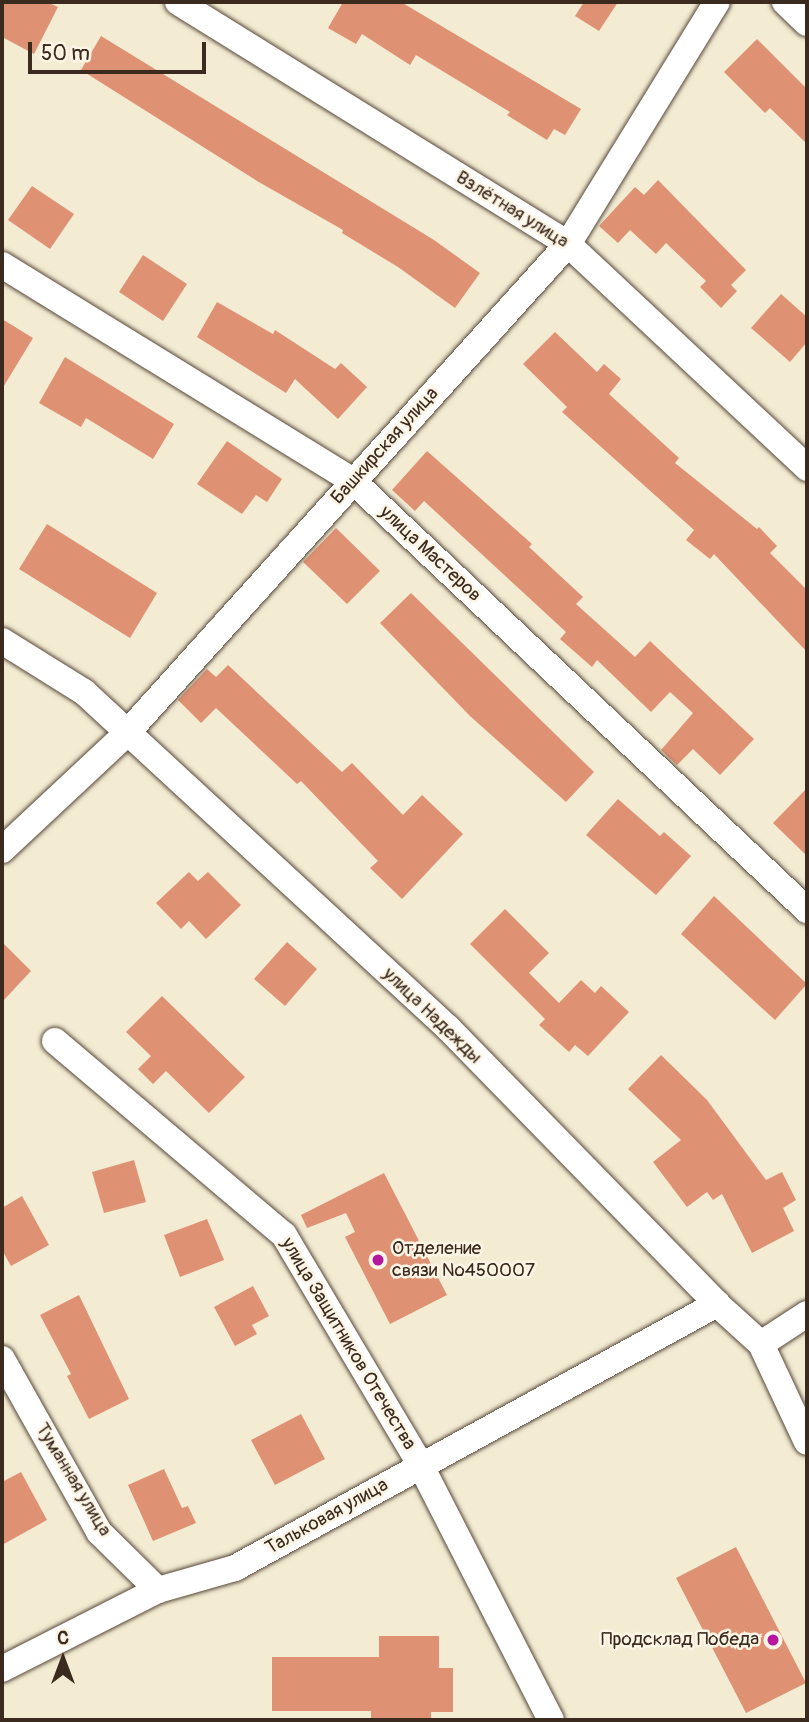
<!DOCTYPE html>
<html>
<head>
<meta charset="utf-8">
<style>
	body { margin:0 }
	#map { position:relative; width:809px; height:1722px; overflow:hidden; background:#f3ecd3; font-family:Pangolin,sans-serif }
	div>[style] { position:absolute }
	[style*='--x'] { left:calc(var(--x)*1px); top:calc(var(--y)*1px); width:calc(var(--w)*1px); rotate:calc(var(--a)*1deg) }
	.building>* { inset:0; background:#df9173 }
	.roads { filter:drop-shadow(0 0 2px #574739) drop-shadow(0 0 2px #574739) }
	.minor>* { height:26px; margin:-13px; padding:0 13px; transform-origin:13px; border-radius:13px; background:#fff }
	.dots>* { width:19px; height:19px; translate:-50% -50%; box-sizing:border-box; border:4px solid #fcf5e5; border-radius:50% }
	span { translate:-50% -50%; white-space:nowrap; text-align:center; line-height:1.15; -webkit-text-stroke:5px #fcf5e5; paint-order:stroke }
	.street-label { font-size:19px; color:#3b2a1e }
	.poi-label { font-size:19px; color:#3b2a1e }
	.left { translate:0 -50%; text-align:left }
	.right { translate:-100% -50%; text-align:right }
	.frame { position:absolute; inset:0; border:4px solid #3b2a1e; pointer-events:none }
	.north { position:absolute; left:28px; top:1624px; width:70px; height:70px; -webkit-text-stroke:5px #fcf5e5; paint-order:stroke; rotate:0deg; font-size:19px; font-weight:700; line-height:28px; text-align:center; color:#3b2a1e }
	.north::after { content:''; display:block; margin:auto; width:24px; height:32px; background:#3b2a1e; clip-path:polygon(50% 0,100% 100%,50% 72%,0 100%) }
	.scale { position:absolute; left:28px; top:42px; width:178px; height:32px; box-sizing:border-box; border:4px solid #3b2a1e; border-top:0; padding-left:9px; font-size:21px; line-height:24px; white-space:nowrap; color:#3b2a1e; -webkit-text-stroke:5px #fcf5e5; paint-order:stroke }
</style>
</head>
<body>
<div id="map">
	<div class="building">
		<div style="clip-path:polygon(2px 2px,47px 2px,58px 7px,34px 54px,2px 37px)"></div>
		<div style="clip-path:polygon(343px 2px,401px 2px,581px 109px,565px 135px,554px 129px,547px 140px,507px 115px,510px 112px,416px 55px,410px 65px,362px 34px,356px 44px,328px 28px)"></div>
		<div style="clip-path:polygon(584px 2px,618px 2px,599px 31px,575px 16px)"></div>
		<div style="clip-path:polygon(101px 36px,434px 240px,480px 273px,455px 308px,398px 267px,342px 233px,343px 230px,257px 181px,81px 70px)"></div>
		<div style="clip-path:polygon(757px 39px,807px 89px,807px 144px,770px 108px,765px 113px,724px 72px)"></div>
		<div style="clip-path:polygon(658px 180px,746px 270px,731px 285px,737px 291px,721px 308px,700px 287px,706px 281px,666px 243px,656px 254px,630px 230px,618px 243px,599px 226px,635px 187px,644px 195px)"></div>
		<div style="clip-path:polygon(32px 186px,74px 214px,50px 249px,8px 220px)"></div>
		<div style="clip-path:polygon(143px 255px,187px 284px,163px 321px,119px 292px)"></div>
		<div style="clip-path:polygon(781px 294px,807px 317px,807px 342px,790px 362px,751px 328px)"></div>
		<div style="clip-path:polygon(217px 302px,273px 334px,275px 330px,335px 369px,341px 363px,367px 387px,338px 419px,295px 379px,286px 393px,197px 337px)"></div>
		<div style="clip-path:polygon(2px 319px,33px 338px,2px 389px)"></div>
		<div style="clip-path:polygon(555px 332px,597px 372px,604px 364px,621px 379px,609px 394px,679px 458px,675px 463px,757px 529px,759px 527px,777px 546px,770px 553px,807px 590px,807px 652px,714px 554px,710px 559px,686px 540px,694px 530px,562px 412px,567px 407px,523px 364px)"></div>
		<div style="clip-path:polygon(65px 357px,174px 424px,153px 459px,86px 418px,81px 427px,39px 403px)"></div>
		<div style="clip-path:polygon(227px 441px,282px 479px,267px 502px,256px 495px,242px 514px,197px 484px)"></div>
		<div style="clip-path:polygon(427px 451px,532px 544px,529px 547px,583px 597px,576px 604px,635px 657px,650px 641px,754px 739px,720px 775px,693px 749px,677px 765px,661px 750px,693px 713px,670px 692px,651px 712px,597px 660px,592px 667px,560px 639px,566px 632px,424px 501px,415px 511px,392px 490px)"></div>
		<div style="clip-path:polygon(47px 524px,157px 593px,130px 638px,19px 569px)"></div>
		<div style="clip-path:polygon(336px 528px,380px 571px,347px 604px,303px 562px)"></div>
		<div style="clip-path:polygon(411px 593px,594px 772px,566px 802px,470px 716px,380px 623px)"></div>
		<div style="clip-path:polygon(228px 665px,342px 772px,352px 763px,403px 815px,422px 795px,463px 834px,402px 899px,370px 868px,378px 861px,301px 781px,297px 784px,216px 708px,201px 723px,178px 700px,207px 669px,216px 677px)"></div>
		<div style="clip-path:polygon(807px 788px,807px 856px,773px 823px)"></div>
		<div style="clip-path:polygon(618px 799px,660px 836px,664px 832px,691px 856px,656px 895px,586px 835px)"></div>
		<div style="clip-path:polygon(189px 872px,198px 881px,208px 872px,241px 905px,206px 939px,189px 921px,181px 929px,156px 903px)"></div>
		<div style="clip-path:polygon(714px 896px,807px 984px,775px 1020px,681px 934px)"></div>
		<div style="clip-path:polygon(505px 909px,549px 953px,529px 973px,559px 1003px,581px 980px,595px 993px,601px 986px,629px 1012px,588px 1056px,575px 1045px,569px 1052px,539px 1025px,545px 1019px,470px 944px)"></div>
		<div style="clip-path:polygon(2px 942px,31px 971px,2px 1002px)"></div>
		<div style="clip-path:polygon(287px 942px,317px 969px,285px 1006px,254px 979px)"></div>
		<div style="clip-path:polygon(162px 996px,245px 1077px,209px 1113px,166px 1071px,153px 1084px,138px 1069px,151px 1056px,126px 1032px)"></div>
		<div style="clip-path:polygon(661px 1055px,707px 1100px,766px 1180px,782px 1172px,796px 1200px,783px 1208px,794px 1231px,752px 1253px,722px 1194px,713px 1200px,707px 1192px,687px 1207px,653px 1162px,681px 1140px,628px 1089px)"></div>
		<div style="clip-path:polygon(134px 1160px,146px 1202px,104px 1213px,92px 1172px)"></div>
		<div style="clip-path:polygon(384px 1173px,447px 1295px,390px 1324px,345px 1237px,355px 1232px,346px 1213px,307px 1228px,301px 1215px)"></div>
		<div style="clip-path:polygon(22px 1196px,49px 1245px,11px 1266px,2px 1250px,2px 1208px)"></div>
		<div style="clip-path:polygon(207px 1219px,224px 1260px,180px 1277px,164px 1235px)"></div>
		<div style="clip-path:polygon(253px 1286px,269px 1316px,252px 1325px,257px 1334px,235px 1346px,214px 1307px)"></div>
		<div style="clip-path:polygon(79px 1295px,129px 1399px,89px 1419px,67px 1376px,71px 1374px,40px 1315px)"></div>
		<div style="clip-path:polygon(301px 1414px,325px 1459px,275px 1485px,251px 1440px)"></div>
		<div style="clip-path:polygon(164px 1469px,182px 1508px,188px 1506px,196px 1523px,153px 1541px,128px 1485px)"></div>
		<div style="clip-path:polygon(21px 1472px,47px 1520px,2px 1545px,2px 1482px)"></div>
		<div style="clip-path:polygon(736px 1547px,806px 1683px,746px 1713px,676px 1578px)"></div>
		<div style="clip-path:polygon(379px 1636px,439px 1636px,439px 1668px,453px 1668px,453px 1712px,431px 1712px,431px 1720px,371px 1720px,371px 1711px,272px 1711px,272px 1657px,379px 1657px)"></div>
	</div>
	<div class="roads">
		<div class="minor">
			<div style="--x:178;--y:2;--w:459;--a:31.8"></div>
			<div style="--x:568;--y:244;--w:328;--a:43.1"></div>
			<div style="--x:785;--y:2;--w:30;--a:44"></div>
			<div style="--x:2;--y:265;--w:412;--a:31.6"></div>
			<div style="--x:353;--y:481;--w:625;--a:43.38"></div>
			<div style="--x:2;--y:641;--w:97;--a:31.9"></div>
			<div style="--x:84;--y:692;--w:495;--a:42.7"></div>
			<div style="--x:448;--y:1028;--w:385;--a:45.7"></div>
			<div style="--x:717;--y:1304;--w:59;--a:42.3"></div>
			<div style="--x:761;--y:1344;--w:108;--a:64.9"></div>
			<div style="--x:2;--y:850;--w:171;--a:-43.1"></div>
			<div style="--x:127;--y:733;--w:658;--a:-47.95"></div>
			<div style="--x:568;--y:244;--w:284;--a:-58.4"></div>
			<div style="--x:55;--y:1041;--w:300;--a:40.3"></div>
			<div style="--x:284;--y:1235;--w:269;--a:59.3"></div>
			<div style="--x:421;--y:1466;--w:285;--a:62.9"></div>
			<div style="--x:761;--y:1344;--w:55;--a:-33.1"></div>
			<div style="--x:2;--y:1359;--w:198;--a:60.7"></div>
			<div style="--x:99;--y:1532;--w:83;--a:44.5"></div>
			<div style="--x:2;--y:1669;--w:175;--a:-26.9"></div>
			<div style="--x:158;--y:1590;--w:80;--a:-15.9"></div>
			<div style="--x:235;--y:1568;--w:550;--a:-28.71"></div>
		</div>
	</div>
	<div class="dots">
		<div style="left:378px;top:1260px;background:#b5179e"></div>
		<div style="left:773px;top:1640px;background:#b5179e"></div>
	</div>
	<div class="street-label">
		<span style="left:512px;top:210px;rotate:32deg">Взлётная улица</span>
		<span style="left:385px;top:446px;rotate:-48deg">Башкирская улица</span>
		<span style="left:430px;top:554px;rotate:43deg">улица Мастеров</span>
		<span style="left:432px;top:1016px;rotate:44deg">улица Надежды</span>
		<span style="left:348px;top:1344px;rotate:59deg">улица Защитников Отечества</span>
		<span style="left:73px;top:1480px;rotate:59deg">Туманная улица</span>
		<span style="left:327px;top:1517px;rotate:-29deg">Тальковая улица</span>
	</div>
	<div class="poi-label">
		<span class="left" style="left:392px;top:1260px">Отделение<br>связи №450007</span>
		<span class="right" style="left:759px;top:1640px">Продсклад Победа</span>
	</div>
	<div class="frame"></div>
	<div class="north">С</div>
	<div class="scale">50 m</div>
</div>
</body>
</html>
